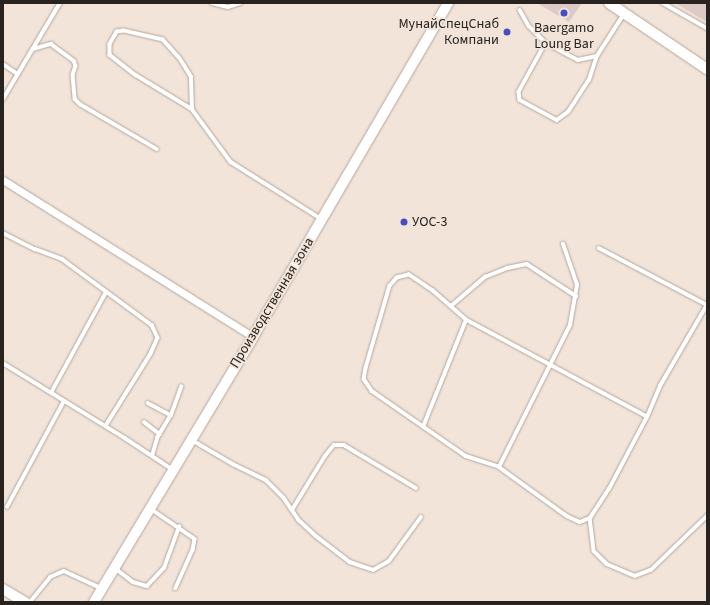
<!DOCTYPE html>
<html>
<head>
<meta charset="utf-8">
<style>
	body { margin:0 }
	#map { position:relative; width:710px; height:605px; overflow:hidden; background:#f2e4d9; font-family:"Source Sans 3",sans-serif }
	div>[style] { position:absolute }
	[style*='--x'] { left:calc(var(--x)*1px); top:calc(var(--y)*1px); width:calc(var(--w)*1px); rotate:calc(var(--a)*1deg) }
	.building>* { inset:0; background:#ddcac6 }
	.roads { filter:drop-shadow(0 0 1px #b4a79c) drop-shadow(0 0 1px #b4a79c) }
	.lane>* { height:3.5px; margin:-1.75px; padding:0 1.75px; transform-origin:1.75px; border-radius:1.75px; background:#fff }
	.street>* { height:7px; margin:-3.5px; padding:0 3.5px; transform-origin:3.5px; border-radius:3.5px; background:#fff }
	.secondary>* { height:10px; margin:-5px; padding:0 5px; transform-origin:5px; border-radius:5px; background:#fff }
	.dots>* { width:11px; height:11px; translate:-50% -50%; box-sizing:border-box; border:2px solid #f2e4d9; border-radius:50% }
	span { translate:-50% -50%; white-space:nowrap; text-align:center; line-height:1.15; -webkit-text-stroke:3.5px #f2e4d9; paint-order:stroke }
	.poi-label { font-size:14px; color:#28231f }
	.right { translate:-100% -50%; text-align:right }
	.left { translate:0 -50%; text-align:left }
	.street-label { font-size:14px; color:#28231f }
	.frame { position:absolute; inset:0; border:4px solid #28231f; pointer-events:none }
</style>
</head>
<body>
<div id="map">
	<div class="building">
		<div style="clip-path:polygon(537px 3px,582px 3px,569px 22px)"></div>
		<div style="clip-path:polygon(675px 3px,707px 3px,707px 22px)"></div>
	</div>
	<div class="roads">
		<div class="lane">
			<div style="--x:212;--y:3;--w:16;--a:14"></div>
			<div style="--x:228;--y:7;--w:13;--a:-18"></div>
			<div style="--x:663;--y:3;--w:51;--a:29.6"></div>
			<div style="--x:520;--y:10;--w:18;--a:61"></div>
			<div style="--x:529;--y:26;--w:24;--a:45"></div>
			<div style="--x:546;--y:43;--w:36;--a:28"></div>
			<div style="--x:578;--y:60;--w:19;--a:-12"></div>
			<div style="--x:546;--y:43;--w:56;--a:118.9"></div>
			<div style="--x:519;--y:92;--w:8;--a:83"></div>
			<div style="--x:520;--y:100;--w:42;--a:28.4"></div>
			<div style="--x:557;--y:120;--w:14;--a:-36"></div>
			<div style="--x:568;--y:112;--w:38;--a:-57"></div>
			<div style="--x:589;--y:80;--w:25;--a:-72"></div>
			<div style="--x:597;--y:56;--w:50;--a:-57.3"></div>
			<div style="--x:33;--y:49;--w:19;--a:-16"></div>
			<div style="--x:51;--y:44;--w:29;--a:36"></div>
			<div style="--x:74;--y:61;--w:5;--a:68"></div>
			<div style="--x:76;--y:66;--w:9;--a:108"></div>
			<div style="--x:73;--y:75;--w:24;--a:85"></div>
			<div style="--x:75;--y:99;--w:7;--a:45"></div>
			<div style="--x:80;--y:104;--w:89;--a:30.3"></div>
			<div style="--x:3;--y:64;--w:18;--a:34"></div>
			<div style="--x:3;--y:99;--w:112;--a:-59.3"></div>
			<div style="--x:192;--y:109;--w:32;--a:-92"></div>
			<div style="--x:191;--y:77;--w:22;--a:-122"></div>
			<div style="--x:179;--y:58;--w:24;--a:-132"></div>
			<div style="--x:163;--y:40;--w:40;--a:-167"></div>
			<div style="--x:124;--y:31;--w:7;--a:172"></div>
			<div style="--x:117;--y:32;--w:14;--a:120"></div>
			<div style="--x:110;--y:44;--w:11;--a:90"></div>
			<div style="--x:110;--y:55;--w:33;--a:38"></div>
			<div style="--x:136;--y:75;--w:66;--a:31.3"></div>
			<div style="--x:192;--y:109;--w:66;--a:53.7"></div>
			<div style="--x:231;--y:162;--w:105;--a:32.2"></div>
			<div style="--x:3;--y:233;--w:36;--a:27"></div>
			<div style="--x:35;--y:249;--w:29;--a:20"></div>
			<div style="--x:62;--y:259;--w:112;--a:36.3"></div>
			<div style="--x:152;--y:325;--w:14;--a:65"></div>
			<div style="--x:158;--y:338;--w:17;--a:114"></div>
			<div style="--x:151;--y:354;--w:85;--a:122"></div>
			<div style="--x:599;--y:248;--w:122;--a:27.8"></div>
			<div style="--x:451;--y:306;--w:45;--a:-40.5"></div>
			<div style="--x:485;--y:277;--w:24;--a:-22"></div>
			<div style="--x:507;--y:268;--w:20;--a:-11"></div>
			<div style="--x:527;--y:264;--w:59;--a:33.1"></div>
			<div style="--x:3;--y:363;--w:143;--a:31.6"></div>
			<div style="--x:125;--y:438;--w:56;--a:33.4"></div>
			<div style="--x:51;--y:393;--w:115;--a:-61.4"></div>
			<div style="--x:148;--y:403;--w:26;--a:28"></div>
			<div style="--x:647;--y:417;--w:205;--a:-151.8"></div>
			<div style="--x:466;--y:320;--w:44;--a:-138.7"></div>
			<div style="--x:433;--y:291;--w:29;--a:-146"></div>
			<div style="--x:409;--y:275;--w:12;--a:166"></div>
			<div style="--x:397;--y:278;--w:11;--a:131"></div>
			<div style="--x:390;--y:286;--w:85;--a:106.3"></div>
			<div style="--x:366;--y:368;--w:11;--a:100"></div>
			<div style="--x:364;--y:379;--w:14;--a:56"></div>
			<div style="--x:372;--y:391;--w:114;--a:34.7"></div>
			<div style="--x:466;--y:456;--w:35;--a:18"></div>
			<div style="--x:499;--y:467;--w:84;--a:35.8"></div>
			<div style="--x:567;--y:516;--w:14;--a:25"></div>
			<div style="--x:580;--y:522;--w:11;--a:-22"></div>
			<div style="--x:590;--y:518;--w:35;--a:-57"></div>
			<div style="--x:609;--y:489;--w:81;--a:-62.2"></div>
			<div style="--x:647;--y:417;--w:34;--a:-67"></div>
			<div style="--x:660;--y:386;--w:94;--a:-59.9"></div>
			<div style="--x:144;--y:422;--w:20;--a:37"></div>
			<div style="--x:423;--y:427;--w:115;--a:-68.1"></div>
			<div style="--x:192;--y:440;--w:48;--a:30.3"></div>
			<div style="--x:233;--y:464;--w:37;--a:26"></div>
			<div style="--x:266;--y:480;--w:25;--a:45"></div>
			<div style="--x:284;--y:498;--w:27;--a:56"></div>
			<div style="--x:299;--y:520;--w:23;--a:43"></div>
			<div style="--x:316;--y:536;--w:43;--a:37.4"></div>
			<div style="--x:350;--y:562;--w:24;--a:19"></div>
			<div style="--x:373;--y:570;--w:18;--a:-29"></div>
			<div style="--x:389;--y:561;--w:54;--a:-54"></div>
			<div style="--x:152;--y:456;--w:19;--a:-74"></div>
			<div style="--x:157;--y:438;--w:27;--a:-59"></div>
			<div style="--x:171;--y:415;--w:30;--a:-70"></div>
			<div style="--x:499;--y:467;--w:159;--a:-63.4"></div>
			<div style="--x:570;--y:325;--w:41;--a:-80.1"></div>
			<div style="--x:577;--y:285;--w:43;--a:-108.9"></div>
			<div style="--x:7;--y:507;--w:120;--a:-61.7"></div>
			<div style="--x:151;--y:509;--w:53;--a:34.3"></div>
			<div style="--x:195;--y:539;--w:11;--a:100"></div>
			<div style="--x:193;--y:550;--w:42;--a:114.1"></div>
			<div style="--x:292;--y:510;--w:63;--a:-58.6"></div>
			<div style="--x:325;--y:456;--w:14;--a:-51"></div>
			<div style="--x:334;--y:445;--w:10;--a:0"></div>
			<div style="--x:344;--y:445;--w:84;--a:30.8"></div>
			<div style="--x:590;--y:518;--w:33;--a:83"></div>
			<div style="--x:594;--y:551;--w:18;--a:45"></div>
			<div style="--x:607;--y:564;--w:30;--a:23"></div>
			<div style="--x:635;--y:576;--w:17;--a:-21"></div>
			<div style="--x:651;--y:570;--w:78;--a:-44"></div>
			<div style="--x:116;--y:569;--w:21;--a:37"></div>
			<div style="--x:133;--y:582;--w:15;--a:16"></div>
			<div style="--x:147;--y:586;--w:25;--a:-47"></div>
			<div style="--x:164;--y:568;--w:44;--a:-69.9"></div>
			<div style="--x:30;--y:602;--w:32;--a:-51"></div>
			<div style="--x:50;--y:577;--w:15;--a:-23"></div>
			<div style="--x:64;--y:571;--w:41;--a:24.7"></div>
		</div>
		<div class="street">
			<div style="--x:3;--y:180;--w:295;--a:32.1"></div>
		</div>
		<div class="secondary">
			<div style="--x:609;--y:3;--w:118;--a:34"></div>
			<div style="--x:3;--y:589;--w:26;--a:31"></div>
			<div style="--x:94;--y:602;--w:309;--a:-59"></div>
			<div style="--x:253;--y:337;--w:387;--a:-59.7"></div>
		</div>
	</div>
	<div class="dots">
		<div style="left:564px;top:13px;background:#474ec3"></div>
		<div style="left:507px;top:32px;background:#474ec3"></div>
		<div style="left:404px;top:222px;background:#474ec3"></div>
	</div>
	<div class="poi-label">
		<span class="right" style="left:499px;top:32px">МунайСпецСнаб<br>Компани</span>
		<span style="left:564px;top:36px">Baergamo<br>Loung Bar</span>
		<span class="left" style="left:412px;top:222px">УОС-3</span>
	</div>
	<div class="street-label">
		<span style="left:272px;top:303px;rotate:-59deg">Производственная зона</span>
	</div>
	<div class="frame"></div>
</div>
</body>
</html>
